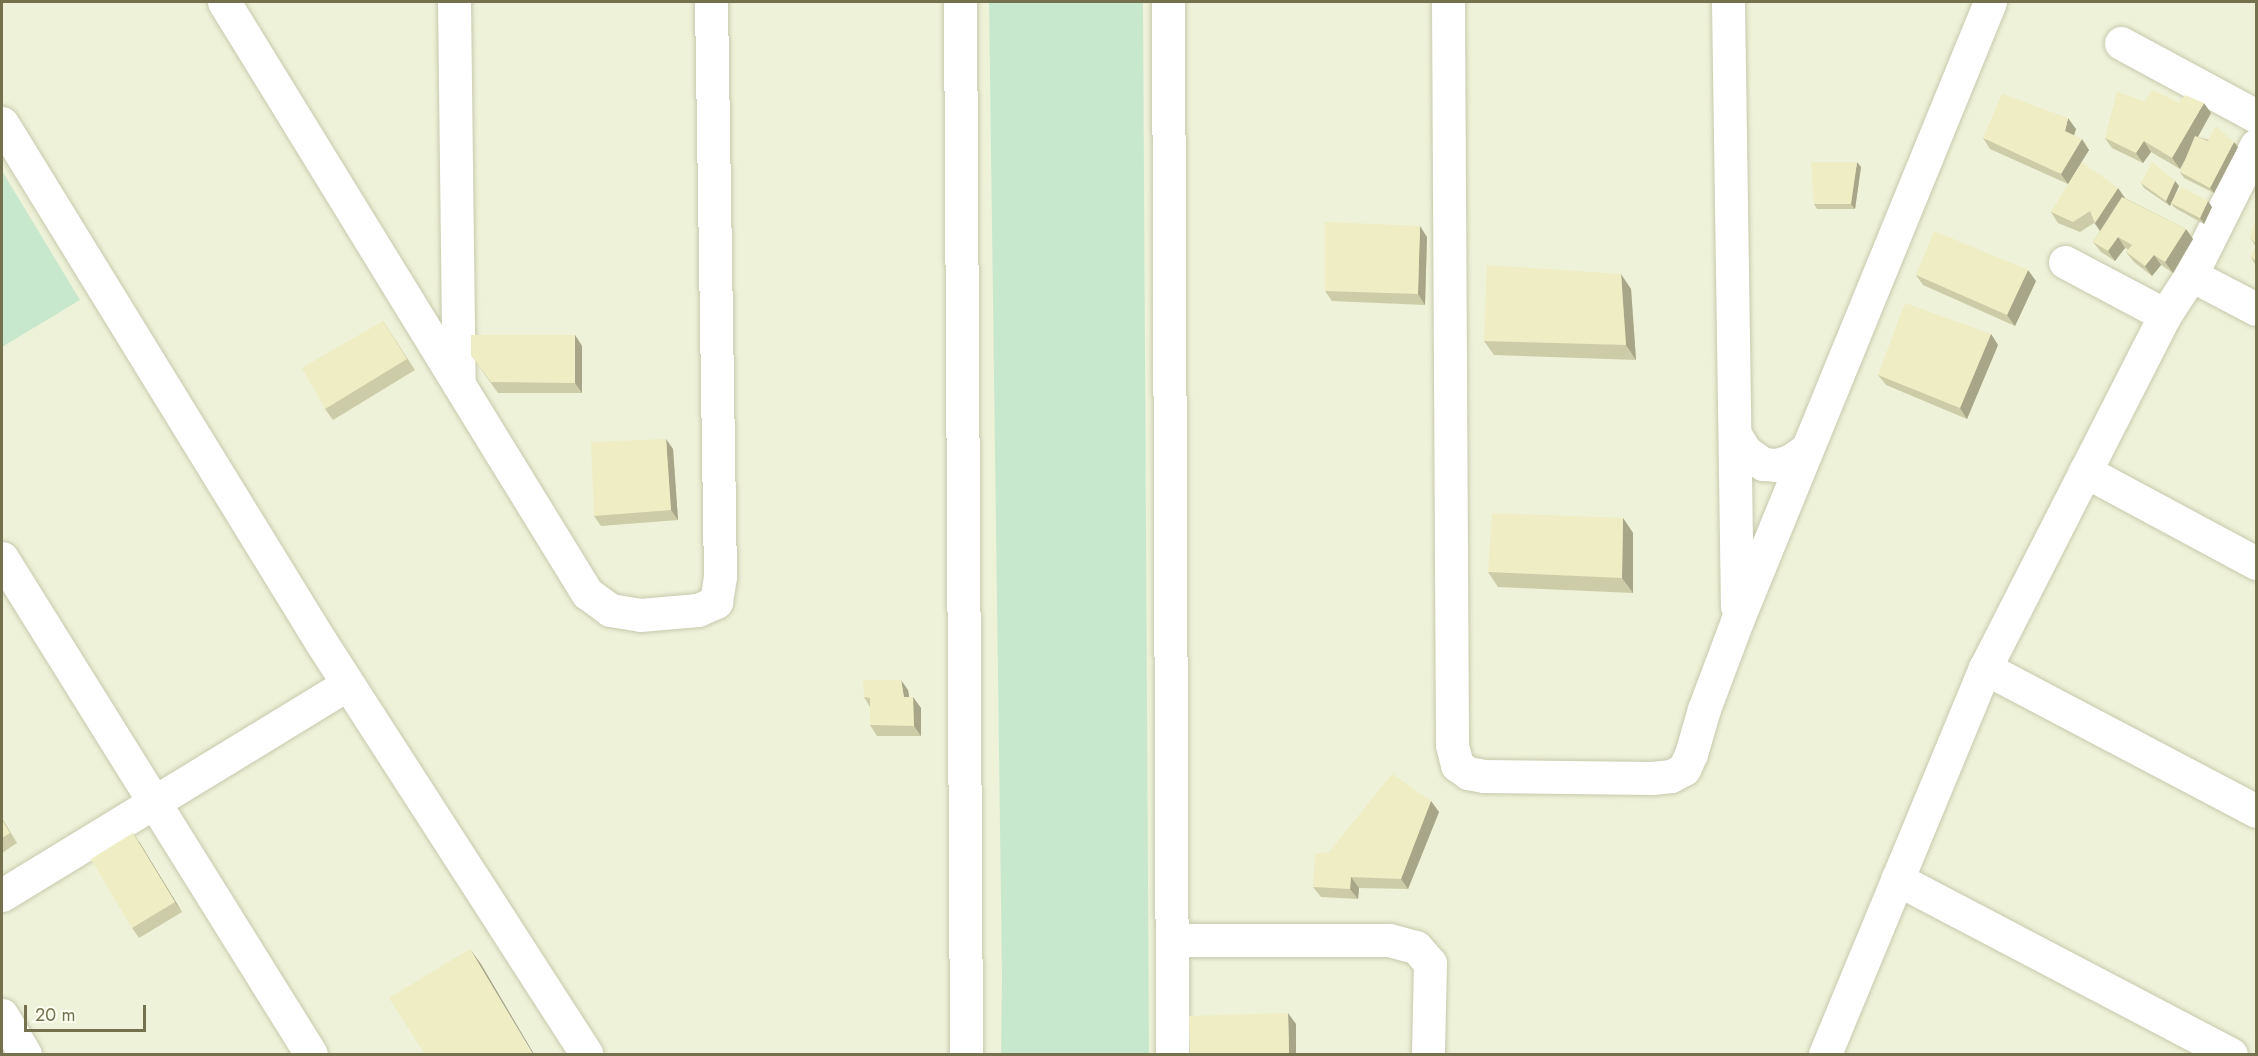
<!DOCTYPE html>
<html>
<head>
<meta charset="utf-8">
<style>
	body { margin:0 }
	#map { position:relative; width:2258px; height:1056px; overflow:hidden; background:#f7fbe9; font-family:Jost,sans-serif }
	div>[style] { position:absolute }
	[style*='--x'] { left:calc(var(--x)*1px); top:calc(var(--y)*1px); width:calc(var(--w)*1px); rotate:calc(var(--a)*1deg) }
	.residential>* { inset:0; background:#eef2d8 }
	.green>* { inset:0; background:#c8e8ce }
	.roads { filter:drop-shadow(0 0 2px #c8c9ad) drop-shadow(0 0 2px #c8c9ad) }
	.minor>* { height:33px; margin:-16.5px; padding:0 16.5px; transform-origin:16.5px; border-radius:16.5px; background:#fff }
	.tertiary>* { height:33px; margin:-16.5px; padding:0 16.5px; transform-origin:16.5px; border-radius:16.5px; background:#fff }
	.wall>* { inset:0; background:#cdcca8 }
	.shaded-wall>* { inset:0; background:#a7a688 }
	.building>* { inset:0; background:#eeedc3 }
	span { translate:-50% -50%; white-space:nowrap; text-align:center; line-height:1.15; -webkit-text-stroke:4.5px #fbfeef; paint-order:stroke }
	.frame { position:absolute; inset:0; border:3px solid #74714f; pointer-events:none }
	.scale { position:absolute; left:24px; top:1005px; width:122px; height:27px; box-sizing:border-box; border:3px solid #74714f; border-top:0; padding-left:8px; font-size:18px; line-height:21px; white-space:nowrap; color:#74714f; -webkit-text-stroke:4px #fbfeef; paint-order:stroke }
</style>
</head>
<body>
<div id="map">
	<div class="residential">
		<div style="clip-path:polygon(2px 2px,2256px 2px,2256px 1054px,2px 1054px)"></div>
	</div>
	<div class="green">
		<div style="clip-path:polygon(989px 2px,1143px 2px,1149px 1054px,1001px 1054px,1002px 978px)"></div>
		<div style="clip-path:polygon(2px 171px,80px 300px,2px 347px)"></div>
	</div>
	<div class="roads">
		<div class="minor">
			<div style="--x:224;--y:2;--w:694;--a:58.44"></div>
			<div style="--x:587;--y:593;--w:29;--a:36"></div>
			<div style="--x:610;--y:610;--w:30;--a:9"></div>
			<div style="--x:640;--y:615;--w:58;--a:-4.9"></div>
			<div style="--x:698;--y:610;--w:20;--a:-24"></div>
			<div style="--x:716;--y:602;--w:26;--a:-81"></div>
			<div style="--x:720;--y:576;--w:574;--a:-90.9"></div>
			<div style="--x:454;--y:2;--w:382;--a:89.3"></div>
			<div style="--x:1448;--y:2;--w:743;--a:89.69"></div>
			<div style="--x:1452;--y:745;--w:21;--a:76"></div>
			<div style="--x:1457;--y:765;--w:14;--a:36"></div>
			<div style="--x:1468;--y:773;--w:16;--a:11"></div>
			<div style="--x:1484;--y:776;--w:168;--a:0.7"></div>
			<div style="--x:1652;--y:778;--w:19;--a:-6"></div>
			<div style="--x:1671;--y:776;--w:15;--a:-28"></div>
			<div style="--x:1684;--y:769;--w:17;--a:-65"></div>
			<div style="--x:1691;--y:754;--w:47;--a:-73.9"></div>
			<div style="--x:1704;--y:709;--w:94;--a:-69.4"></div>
			<div style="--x:1737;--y:621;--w:669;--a:-67.77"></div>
			<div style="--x:1728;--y:2;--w:604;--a:89.15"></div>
			<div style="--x:2121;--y:43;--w:153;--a:28.4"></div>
			<div style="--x:2;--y:123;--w:609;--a:58.42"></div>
			<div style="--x:321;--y:642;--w:490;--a:57.2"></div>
			<div style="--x:2065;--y:262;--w:113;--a:27.9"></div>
			<div style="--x:2191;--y:275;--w:73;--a:27.6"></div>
			<div style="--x:1736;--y:436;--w:17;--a:59"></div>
			<div style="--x:1745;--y:451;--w:22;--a:36"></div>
			<div style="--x:1763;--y:464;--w:13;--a:4"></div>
			<div style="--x:1776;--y:465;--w:15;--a:-16"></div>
			<div style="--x:1790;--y:461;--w:19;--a:-35"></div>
			<div style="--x:2085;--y:471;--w:194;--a:28.3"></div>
			<div style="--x:2;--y:558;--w:584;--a:58.08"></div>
			<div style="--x:1985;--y:668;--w:306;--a:27.8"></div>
			<div style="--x:1897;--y:879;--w:377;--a:27.7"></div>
			<div style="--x:2;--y:895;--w:405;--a:-31.4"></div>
			<div style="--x:1172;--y:940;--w:217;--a:0"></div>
			<div style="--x:1389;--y:940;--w:28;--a:15"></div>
			<div style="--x:1416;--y:947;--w:21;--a:49"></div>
			<div style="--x:1430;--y:963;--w:91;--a:91.3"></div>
			<div style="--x:2;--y:1015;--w:45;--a:59.5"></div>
			<div style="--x:1825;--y:1054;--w:418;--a:-67.5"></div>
			<div style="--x:1985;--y:668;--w:396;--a:-63"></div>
			<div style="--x:2165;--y:315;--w:48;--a:-57"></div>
			<div style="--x:2191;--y:275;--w:145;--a:-63.4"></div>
		</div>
		<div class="tertiary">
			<div style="--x:960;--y:2;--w:1052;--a:89.67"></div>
			<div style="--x:1168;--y:2;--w:1052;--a:89.78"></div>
		</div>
	</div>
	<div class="wall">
		<div style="clip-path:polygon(2144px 101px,2179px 103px,2211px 113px,2198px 137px,2238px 147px,2214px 193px,2184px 178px,2180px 172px,2187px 155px,2180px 169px,2151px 152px,2143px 163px,2112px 148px,2105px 138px)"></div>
		<div style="clip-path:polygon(2076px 129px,2074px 135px,2089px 150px,2068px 184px,1990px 149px,1983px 138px)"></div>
		<div style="clip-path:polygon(1861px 167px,1855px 209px,1817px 209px,1814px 204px)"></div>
		<div style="clip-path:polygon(2175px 181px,2179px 186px,2172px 201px,2212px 207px,2204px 224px,2175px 208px,2171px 203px,2170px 206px,2144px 188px,2141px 183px)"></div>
		<div style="clip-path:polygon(2125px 198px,2186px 229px,2193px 239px,2173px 273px,2161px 265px,2152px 276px,2134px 262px,2126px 252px,2128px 249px,2125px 248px,2115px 261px,2101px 252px,2093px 242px,2100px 231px,2094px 223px,2080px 232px,2058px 223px,2051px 212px)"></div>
		<div style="clip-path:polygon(2256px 225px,2256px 266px,2251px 257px,2256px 247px,2250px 237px)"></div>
		<div style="clip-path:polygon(1427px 237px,1425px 305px,1332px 301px,1325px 291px)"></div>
		<div style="clip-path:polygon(1916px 275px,2036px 281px,2015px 326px,1923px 285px)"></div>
		<div style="clip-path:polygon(1631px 289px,1636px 360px,1494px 355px,1484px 341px)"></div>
		<div style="clip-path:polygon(383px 321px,415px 370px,333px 420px,325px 409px)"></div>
		<div style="clip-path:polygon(1991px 334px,1998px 345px,1967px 419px,1886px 385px,1878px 375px)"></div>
		<div style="clip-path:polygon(575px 335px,582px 346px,582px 393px,498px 393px,471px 355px)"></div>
		<div style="clip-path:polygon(673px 449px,678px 520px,601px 526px,594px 516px)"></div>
		<div style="clip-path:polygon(1623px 518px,1633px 533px,1633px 593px,1498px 587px,1488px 572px)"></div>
		<div style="clip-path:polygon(908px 690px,909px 697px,921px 708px,921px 736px,877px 736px,870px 725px,870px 707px,864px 697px)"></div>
		<div style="clip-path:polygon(1431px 801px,1439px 812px,1408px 889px,1359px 888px,1358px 899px,1321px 897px,1313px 887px,1329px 852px)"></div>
		<div style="clip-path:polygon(2px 818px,17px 843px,2px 853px)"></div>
		<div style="clip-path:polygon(133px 833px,182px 912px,139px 938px,132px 928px)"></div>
	</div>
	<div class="shaded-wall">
		<div style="clip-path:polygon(2204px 103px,2211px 113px,2180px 169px,2172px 158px)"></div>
		<div style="clip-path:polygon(2068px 118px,2076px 129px,2072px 141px,2065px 131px)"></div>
		<div style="clip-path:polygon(2082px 139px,2089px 150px,2068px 184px,2061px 174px)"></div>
		<div style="clip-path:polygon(2144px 141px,2151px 152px,2143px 163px,2136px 153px)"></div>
		<div style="clip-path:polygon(2234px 142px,2238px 147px,2214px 193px,2210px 188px)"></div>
		<div style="clip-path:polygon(1857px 162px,1861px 167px,1855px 209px,1851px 204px)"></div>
		<div style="clip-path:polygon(2175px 181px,2179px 186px,2170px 206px,2166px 201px)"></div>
		<div style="clip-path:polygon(2118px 188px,2125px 198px,2102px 234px,2095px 223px)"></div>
		<div style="clip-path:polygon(2208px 201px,2212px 207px,2204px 224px,2200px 218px)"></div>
		<div style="clip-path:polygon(1420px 226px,1427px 237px,1425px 305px,1418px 294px)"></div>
		<div style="clip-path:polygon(2186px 229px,2193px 239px,2173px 273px,2165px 262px)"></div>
		<div style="clip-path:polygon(2118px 237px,2125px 248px,2115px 261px,2108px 251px)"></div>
		<div style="clip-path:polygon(2154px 255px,2161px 265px,2152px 276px,2145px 266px)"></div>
		<div style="clip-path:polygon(2028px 270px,2036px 281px,2015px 326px,2007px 315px)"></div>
		<div style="clip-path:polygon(1621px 274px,1631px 289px,1636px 360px,1626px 345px)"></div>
		<div style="clip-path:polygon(1991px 334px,1998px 345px,1967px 419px,1960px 408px)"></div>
		<div style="clip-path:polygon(575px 335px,582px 346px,582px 393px,575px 383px)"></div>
		<div style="clip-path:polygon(666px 439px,673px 449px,678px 520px,671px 510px)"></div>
		<div style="clip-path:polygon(1623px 518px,1633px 533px,1633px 593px,1622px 578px)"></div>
		<div style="clip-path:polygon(901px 680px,908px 690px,911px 708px,904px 697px)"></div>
		<div style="clip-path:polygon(913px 697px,921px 708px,921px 736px,914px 726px)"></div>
		<div style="clip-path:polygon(1431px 801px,1439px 812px,1408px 889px,1401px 879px)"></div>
		<div style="clip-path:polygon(133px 833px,140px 843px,182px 912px,175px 902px)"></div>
		<div style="clip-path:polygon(1351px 877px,1359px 888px,1358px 899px,1350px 889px)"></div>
		<div style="clip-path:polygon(470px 949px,481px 964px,534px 1054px,533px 1054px)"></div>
		<div style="clip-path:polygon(1288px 1013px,1296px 1024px,1296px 1054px,1289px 1054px)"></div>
	</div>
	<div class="building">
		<div style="clip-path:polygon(2153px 90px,2179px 103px,2185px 95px,2204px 103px,2172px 158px,2144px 141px,2136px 153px,2105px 138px,2117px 92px,2144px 101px)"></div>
		<div style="clip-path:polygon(2002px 94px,2068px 118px,2065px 131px,2082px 139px,2061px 174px,1983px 138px)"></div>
		<div style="clip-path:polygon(2216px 126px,2234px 142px,2210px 188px,2180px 172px,2195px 136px,2208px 141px)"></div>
		<div style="clip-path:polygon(1811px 162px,1857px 162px,1851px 204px,1814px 204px)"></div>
		<div style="clip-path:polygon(2082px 162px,2118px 188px,2095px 223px,2090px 211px,2073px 222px,2051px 212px)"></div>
		<div style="clip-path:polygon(2152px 162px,2175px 181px,2166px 201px,2141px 183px)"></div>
		<div style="clip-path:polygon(2181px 187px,2208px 201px,2200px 218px,2171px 203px)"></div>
		<div style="clip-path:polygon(2122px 197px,2186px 229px,2165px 262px,2154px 255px,2145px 266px,2126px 252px,2132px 245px,2118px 237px,2108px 251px,2093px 242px)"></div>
		<div style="clip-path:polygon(1325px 222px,1420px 226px,1418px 294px,1325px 291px)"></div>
		<div style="clip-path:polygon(2254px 224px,2256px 225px,2256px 244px,2250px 237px)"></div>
		<div style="clip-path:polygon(1934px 231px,2028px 270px,2007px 315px,1916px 275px)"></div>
		<div style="clip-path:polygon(2256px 247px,2256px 261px,2251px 257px)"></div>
		<div style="clip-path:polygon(1487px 265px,1621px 274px,1626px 345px,1484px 341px)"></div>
		<div style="clip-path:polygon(1905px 303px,1991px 334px,1960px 408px,1878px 375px)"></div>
		<div style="clip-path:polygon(383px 321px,407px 359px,325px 409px,302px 368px)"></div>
		<div style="clip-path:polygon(471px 335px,575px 335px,575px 383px,491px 382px,471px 355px)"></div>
		<div style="clip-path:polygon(666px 439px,671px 510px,594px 516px,591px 442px)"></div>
		<div style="clip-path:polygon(1492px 513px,1623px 518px,1622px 578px,1488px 572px)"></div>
		<div style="clip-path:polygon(863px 680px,901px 680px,904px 697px,913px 697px,914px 726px,870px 725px,870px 698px,864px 697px)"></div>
		<div style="clip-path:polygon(1392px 774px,1431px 801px,1401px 879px,1351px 877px,1350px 889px,1313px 887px,1315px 854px,1329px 852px)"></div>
		<div style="clip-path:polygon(2px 820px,10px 833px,2px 838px)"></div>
		<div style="clip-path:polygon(133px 833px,175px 902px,132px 928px,91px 859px)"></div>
		<div style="clip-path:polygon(470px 949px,531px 1052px,528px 1054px,425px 1054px,389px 998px)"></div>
		<div style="clip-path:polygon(1288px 1013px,1289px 1054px,1190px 1054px,1189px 1016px)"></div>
	</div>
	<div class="frame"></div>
	<div class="scale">20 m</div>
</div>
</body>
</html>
